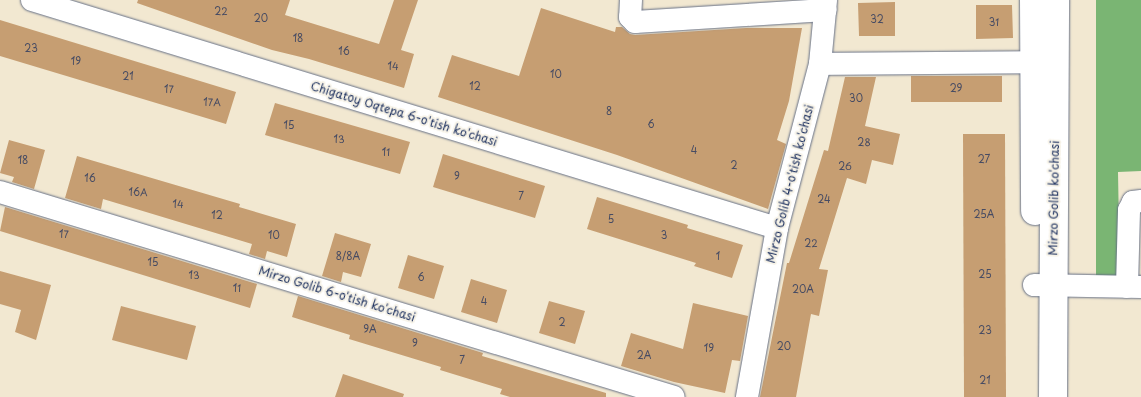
<!DOCTYPE html>
<style>
body{margin:0}
#map{position:relative;width:1141px;height:397px;overflow:hidden;background:#f2e8d1;font-family:"Playpen Sans",sans-serif}
div>[style]{position:absolute}
[style*='--x']{left:calc(var(--x)*1px);top:calc(var(--y)*1px);width:calc(var(--w)*1px);rotate:calc(var(--a)*1deg)}
.forest>*{inset:0;background:#7ab573}
.building>*{inset:0;background:#c69e72}
.roads{filter:drop-shadow(0 0 1px #667086) drop-shadow(0 0 1px #667086)}
.minor>*{height:22px;margin:-11px;padding:0 11px;transform-origin:11px;border-radius:11px;background:#fff}
.major>*{height:28px;margin:-14px;padding:0 14px;transform-origin:14px;border-radius:14px;background:#fff}
span{translate:-50% -50%;white-space:nowrap;text-align:center;line-height:1.15;-webkit-text-stroke:4px #f7f3e8;paint-order:stroke}
.number-label{font-size:10px;color:#464b63}
.number-label span{-webkit-text-stroke-width:0}
.street-label{font-size:12px;color:#1b2f5e}
</style>
<div id="map">
<div class="forest">
<i style="clip-path:polygon(1096px 0,1141px 0,1141px 171px,1118px 172px,1120px 284px,1096px 284px)"></i>
</div>
<div class="building">
<i style="clip-path:polygon(138px 0,290px 0,285px 15px,379px 44px,394px 0,418px 0,401px 50px,414px 54px,404px 88px,309px 59px,272px 50px,137px 3px)"></i>
<i style="clip-path:polygon(895px 2px,895px 36px,859px 36px,858px 3px)"></i>
<i style="clip-path:polygon(976px 5px,1012px 5px,1013px 38px,976px 39px)"></i>
<i style="clip-path:polygon(541px 8px,615px 32px,616px 27px,622px 27px,630px 34px,635px 35px,746px 28px,802px 28px,789px 101px,777px 140px,786px 144px,768px 209px,617px 155px,438px 97px,452px 55px,519px 76px)"></i>
<i style="clip-path:polygon(0 20px,236px 92px,226px 124px,0 56px)"></i>
<i style="clip-path:polygon(911px 76px,1002px 76px,1002px 102px,911px 102px)"></i>
<i style="clip-path:polygon(845px 77px,876px 77px,865px 126px,900px 134px,893px 165px,872px 160px,866px 184px,847px 178px,819px 269px,828px 270px,819px 316px,811px 314px,796px 397px,760px 397px,787px 263px,789px 263px,824px 150px,828px 151px)"></i>
<i style="clip-path:polygon(275px 103px,410px 142px,400px 174px,265px 135px)"></i>
<i style="clip-path:polygon(963px 134px,1005px 134px,1006px 397px,964px 397px)"></i>
<i style="clip-path:polygon(9px 140px,45px 150px,34px 189px,12px 182px,14px 177px,0 173px)"></i>
<i style="clip-path:polygon(443px 154px,545px 186px,535px 218px,433px 187px)"></i>
<i style="clip-path:polygon(77px 156px,240px 204px,239px 207px,296px 224px,287px 257px,267px 251px,265px 259px,249px 254px,252px 244px,103px 199px,101px 209px,65px 198px)"></i>
<i style="clip-path:polygon(597px 197px,688px 225px,687px 228px,743px 245px,732px 278px,694px 266px,696px 263px,587px 229px)"></i>
<i style="clip-path:polygon(5px 207px,257px 284px,250px 308px,0 231px)"></i>
<i style="clip-path:polygon(335px 233px,371px 244px,361px 277px,343px 272px,341px 282px,322px 276px)"></i>
<i style="clip-path:polygon(408px 255px,444px 266px,434px 299px,398px 288px)"></i>
<i style="clip-path:polygon(0 271px,51px 285px,36px 340px,15px 332px,21px 310px,0 304px)"></i>
<i style="clip-path:polygon(471px 279px,507px 290px,497px 323px,461px 312px)"></i>
<i style="clip-path:polygon(298px 296px,483px 353px,482px 356px,606px 393px,606px 397px,510px 397px,500px 394px,502px 389px,440px 370px,441px 367px,349px 339px,350px 335px,292px 317px)"></i>
<i style="clip-path:polygon(549px 301px,585px 311px,575px 344px,539px 333px)"></i>
<i style="clip-path:polygon(693px 303px,748px 316px,740px 361px,732px 360px,725px 393px,674px 382px,621px 366px,631px 333px,683px 349px)"></i>
<i style="clip-path:polygon(121px 306px,196px 326px,187px 360px,112px 340px)"></i>
<i style="clip-path:polygon(343px 374px,404px 394px,403px 397px,335px 397px)"></i>
</div>
<div class="roads">
<div class="minor">
<i style="--x:32;--y:0;--w:779;--a:17.02"></i>
<i style="--x:631;--y:0;--w:17;--a:93"></i>
<i style="--x:630;--y:17;--w:7;--a:45"></i>
<i style="--x:635;--y:22;--w:191;--a:-3.6"></i>
<i style="--x:820;--y:64;--w:231;--a:-0.5"></i>
<i style="--x:0;--y:192;--w:704;--a:16.92"></i>
<i style="--x:1034;--y:285;--w:107;--a:1.1"></i>
<i style="--x:1127;--y:287;--w:77;--a:-88.5"></i>
<i style="--x:1129;--y:210;--w:9;--a:-63"></i>
<i style="--x:1133;--y:202;--w:8;--a:-7"></i>
<i style="--x:747;--y:397;--w:172;--a:-79.9"></i>
<i style="--x:777;--y:228;--w:170;--a:-75.3"></i>
<i style="--x:820;--y:64;--w:64;--a:-84.6"></i>
</div>
<div class="major">
<i style="--x:1034;--y:0;--w:211;--a:89.7"></i>
<i style="--x:1053;--y:397;--w:397;--a:-89.7"></i>
</div>
</div>
<div class="number-label">
<span style="left:221px;top:11px">22</span>
<span style="left:261px;top:18px">20</span>
<span style="left:877px;top:19px">32</span>
<span style="left:994px;top:22px">31</span>
<span style="left:298px;top:38px">18</span>
<span style="left:31px;top:48px">23</span>
<span style="left:344px;top:51px">16</span>
<span style="left:76px;top:61px">19</span>
<span style="left:393px;top:66px">14</span>
<span style="left:556px;top:74px">10</span>
<span style="left:128px;top:76px">21</span>
<span style="left:475px;top:86px">12</span>
<span style="left:956px;top:88px">29</span>
<span style="left:169px;top:89px">17</span>
<span style="left:856px;top:98px">30</span>
<span style="left:212px;top:102px">17A</span>
<span style="left:609px;top:111px">8</span>
<span style="left:651px;top:124px">6</span>
<span style="left:289px;top:125px">15</span>
<span style="left:339px;top:139px">13</span>
<span style="left:864px;top:142px">28</span>
<span style="left:694px;top:150px">4</span>
<span style="left:386px;top:152px">11</span>
<span style="left:984px;top:159px">27</span>
<span style="left:23px;top:160px">18</span>
<span style="left:734px;top:165px">2</span>
<span style="left:845px;top:166px">26</span>
<span style="left:457px;top:176px">9</span>
<span style="left:90px;top:178px">16</span>
<span style="left:138px;top:192px">16A</span>
<span style="left:521px;top:196px">7</span>
<span style="left:824px;top:199px">24</span>
<span style="left:178px;top:204px">14</span>
<span style="left:984px;top:214px">25A</span>
<span style="left:217px;top:215px">12</span>
<span style="left:611px;top:219px">5</span>
<span style="left:64px;top:234px">17</span>
<span style="left:274px;top:235px">10</span>
<span style="left:664px;top:235px">3</span>
<span style="left:811px;top:243px">22</span>
<span style="left:348px;top:256px">8/8A</span>
<span style="left:718px;top:256px">1</span>
<span style="left:153px;top:262px">15</span>
<span style="left:985px;top:274px">25</span>
<span style="left:194px;top:275px">13</span>
<span style="left:421px;top:277px">6</span>
<span style="left:237px;top:288px">11</span>
<span style="left:803px;top:289px">20A</span>
<span style="left:484px;top:301px">4</span>
<span style="left:562px;top:322px">2</span>
<span style="left:370px;top:329px">9A</span>
<span style="left:985px;top:330px">23</span>
<span style="left:415px;top:343px">9</span>
<span style="left:784px;top:346px">20</span>
<span style="left:709px;top:348px">19</span>
<span style="left:644px;top:355px">2A</span>
<span style="left:462px;top:360px">7</span>
<span style="left:985px;top:380px">21</span>
</div>
<div class="street-label">
<span style="left:404px;top:114px;rotate:17deg">Chigatoy Oqtepa 6-o'tish ko'chasi</span>
<span style="left:790px;top:184px;rotate:-76deg">Mirzo Golib 4-o'tish ko'chasi</span>
<span style="left:1054px;top:198px;rotate:-89deg">Mirzo Golib ko'chasi</span>
<span style="left:337px;top:294px;rotate:17deg">Mirzo Golib 6-o'tish ko'chasi</span>
</div>
</div>
